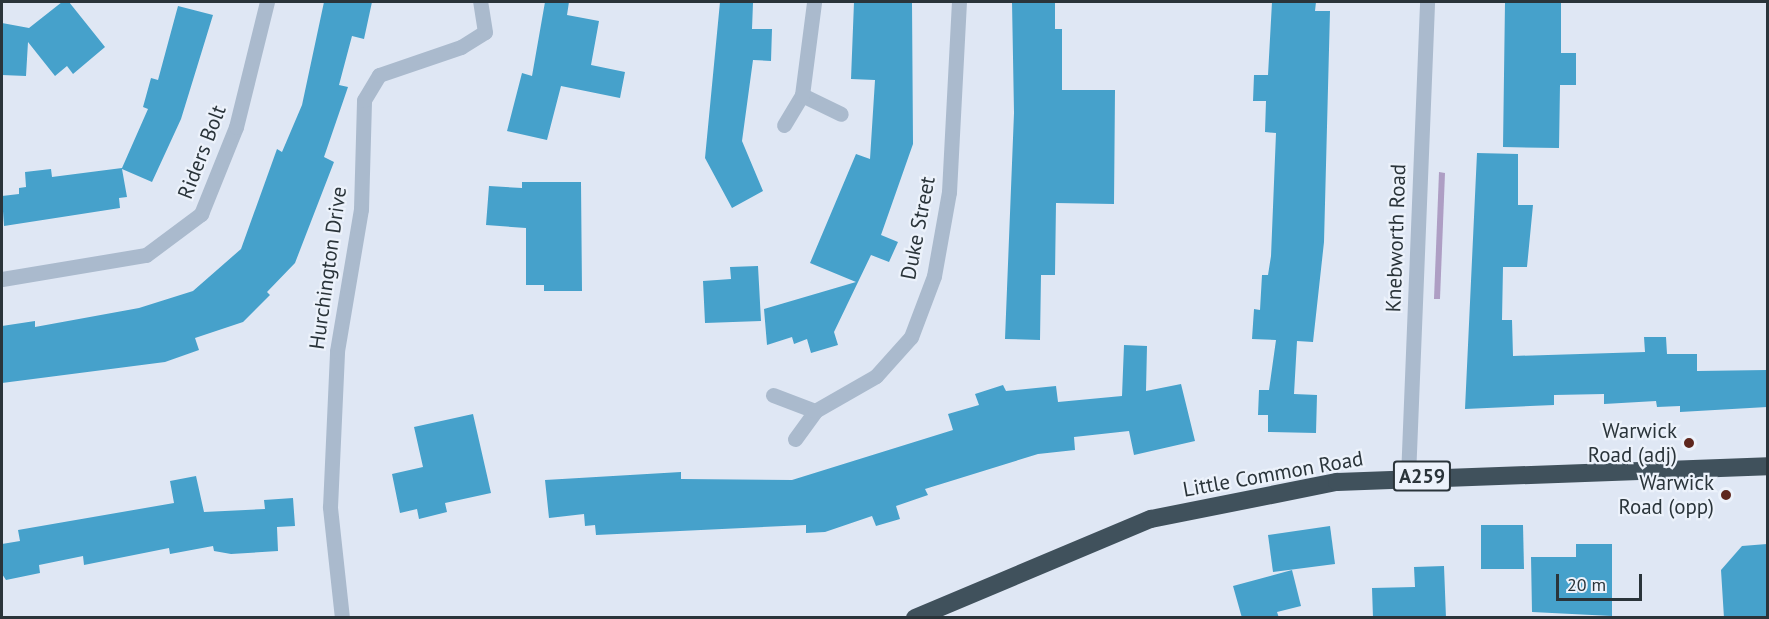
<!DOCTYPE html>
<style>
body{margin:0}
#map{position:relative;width:1769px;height:619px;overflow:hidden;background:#dfe7f4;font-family:"PT Sans",sans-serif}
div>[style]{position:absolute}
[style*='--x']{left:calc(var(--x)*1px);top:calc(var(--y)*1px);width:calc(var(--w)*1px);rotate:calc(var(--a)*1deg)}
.green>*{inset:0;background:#ae9ec4}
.building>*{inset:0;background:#46a1cb}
.minor>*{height:15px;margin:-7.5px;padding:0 7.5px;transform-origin:7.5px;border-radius:7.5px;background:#aabacd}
.highway>*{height:18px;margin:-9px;padding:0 9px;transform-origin:9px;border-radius:9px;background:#40515c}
.dots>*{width:16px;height:16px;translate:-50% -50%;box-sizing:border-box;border:3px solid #ecf2fb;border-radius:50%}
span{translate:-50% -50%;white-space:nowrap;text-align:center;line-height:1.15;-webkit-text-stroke:4.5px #ecf2fb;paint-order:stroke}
.shield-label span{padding:2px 4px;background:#ecf2fb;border:2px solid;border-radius:4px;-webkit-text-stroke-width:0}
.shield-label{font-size:20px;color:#2a343a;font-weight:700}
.street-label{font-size:21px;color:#2a343a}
.poi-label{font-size:21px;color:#2a343a}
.right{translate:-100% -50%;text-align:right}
.frame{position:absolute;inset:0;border:3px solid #2a343a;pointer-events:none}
.scale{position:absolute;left:1556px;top:574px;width:86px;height:27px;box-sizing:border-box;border:3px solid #2a343a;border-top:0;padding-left:8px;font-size:18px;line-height:21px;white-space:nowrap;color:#2a343a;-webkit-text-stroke:4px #ecf2fb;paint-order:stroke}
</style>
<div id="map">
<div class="green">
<i style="clip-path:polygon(1439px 172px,1445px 173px,1440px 299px,1434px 299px)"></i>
</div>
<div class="building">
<i style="clip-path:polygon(62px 2px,69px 2px,105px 47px,73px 74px,67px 66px,55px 76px,28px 42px,26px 76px,2px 75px,2px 23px,29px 28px)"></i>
<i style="clip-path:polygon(324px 2px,372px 2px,364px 39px,352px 36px,339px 85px,348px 87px,324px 157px,334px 162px,295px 263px,267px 292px,270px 295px,243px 322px,195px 338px,199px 350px,165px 362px,2px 383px,2px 326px,35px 321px,35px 327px,139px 308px,193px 291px,241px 249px,277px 149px,282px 152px,302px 105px)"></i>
<i style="clip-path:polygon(545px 2px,569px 2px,567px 15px,599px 21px,591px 65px,625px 72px,620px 98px,561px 86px,547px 140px,507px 131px,522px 73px,532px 76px)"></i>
<i style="clip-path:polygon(720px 2px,753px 3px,752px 29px,772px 29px,771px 61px,753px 60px,742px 141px,763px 191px,732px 208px,705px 158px)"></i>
<i style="clip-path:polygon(854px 2px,912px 2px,913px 144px,881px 235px,898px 242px,889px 262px,871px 255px,834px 332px,838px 345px,811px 353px,807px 339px,794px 344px,792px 337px,767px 345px,764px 309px,856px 282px,810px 263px,856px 154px,870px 159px,875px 80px,851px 79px)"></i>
<i style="clip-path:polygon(1012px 2px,1055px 2px,1055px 29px,1062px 29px,1062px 90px,1115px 90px,1114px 204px,1056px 203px,1055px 275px,1041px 275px,1040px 340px,1005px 339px,1014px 113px)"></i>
<i style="clip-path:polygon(1272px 2px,1316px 2px,1315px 11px,1330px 11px,1324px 242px,1313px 342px,1297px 341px,1294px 394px,1317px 395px,1316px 433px,1268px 432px,1268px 415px,1258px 415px,1259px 390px,1269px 390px,1276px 340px,1252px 339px,1254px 309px,1260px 310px,1262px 275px,1268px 275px,1271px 256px,1276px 133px,1265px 132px,1266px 101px,1253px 101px,1254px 75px,1268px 75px)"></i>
<i style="clip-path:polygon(1505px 2px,1561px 2px,1561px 53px,1576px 53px,1576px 85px,1560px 85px,1559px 148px,1503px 147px)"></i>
<i style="clip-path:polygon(178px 6px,213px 15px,181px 119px,152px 182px,122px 169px,127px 197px,119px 198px,120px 208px,4px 226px,2px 196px,19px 194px,19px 188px,26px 187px,25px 172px,51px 169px,52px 177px,122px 168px,148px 109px,143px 107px,151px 78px,158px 80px)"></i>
<i style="clip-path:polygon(1477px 153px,1518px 154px,1518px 205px,1533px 205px,1527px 267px,1503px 267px,1502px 320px,1512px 320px,1513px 356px,1645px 352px,1644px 337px,1666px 337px,1667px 354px,1697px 354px,1697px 371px,1767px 370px,1767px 407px,1680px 412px,1680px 406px,1657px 407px,1656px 401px,1604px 404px,1604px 394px,1554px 395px,1554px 405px,1465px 409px)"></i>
<i style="clip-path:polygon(522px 182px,581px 182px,582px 291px,544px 291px,544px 285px,526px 285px,526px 228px,486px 225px,489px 186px,522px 188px)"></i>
<i style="clip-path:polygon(758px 266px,761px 321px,705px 323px,703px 281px,731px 279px,730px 267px)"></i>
<i style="clip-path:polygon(1124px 345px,1147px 346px,1146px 391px,1181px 384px,1195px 441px,1134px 455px,1129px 431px,1074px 437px,1075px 450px,1038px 454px,925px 489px,928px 495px,896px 506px,900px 519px,876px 526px,872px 516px,825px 532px,806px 533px,806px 525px,596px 535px,595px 525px,585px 526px,584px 514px,549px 518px,545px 480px,681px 472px,681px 479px,792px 480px,953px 430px,948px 414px,979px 405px,975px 394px,1003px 385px,1006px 391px,1056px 386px,1058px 402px,1122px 396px)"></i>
<i style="clip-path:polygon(473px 414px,491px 493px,445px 503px,447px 512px,419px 519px,417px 509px,400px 513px,392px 474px,423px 467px,414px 427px)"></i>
<i style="clip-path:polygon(196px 476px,204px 512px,265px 509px,264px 500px,293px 498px,295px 526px,277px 527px,278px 551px,231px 554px,214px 551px,213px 546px,170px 554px,169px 548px,84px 565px,83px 556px,39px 565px,40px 573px,6px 580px,2px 574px,2px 544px,20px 541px,18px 530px,174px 503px,170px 481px)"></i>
<i style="clip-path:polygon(1481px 525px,1523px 525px,1524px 569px,1481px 569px)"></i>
<i style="clip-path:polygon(1330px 526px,1335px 564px,1273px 572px,1268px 535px)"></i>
<i style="clip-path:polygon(1576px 544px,1612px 544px,1612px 616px,1532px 612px,1531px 557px,1576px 557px)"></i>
<i style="clip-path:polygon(1767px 544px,1767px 618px,1724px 618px,1721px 570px,1742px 546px)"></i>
<i style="clip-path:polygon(1444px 566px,1446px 618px,1373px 618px,1372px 588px,1415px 587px,1414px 567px)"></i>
<i style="clip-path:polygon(1292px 570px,1301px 606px,1277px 612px,1279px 618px,1242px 618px,1233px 586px)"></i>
</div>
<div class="minor">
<i style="--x:802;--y:95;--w:43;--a:26"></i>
<i style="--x:784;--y:125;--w:35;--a:-59"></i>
<i style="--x:802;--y:95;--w:94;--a:-82.6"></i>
<i style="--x:2;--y:279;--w:146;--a:-9.5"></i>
<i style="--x:146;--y:255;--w:69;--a:-36.7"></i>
<i style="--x:201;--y:214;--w:94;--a:-68.1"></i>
<i style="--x:236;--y:127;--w:129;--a:-76.1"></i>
<i style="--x:773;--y:395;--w:45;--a:20.9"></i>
<i style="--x:795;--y:439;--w:34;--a:-54"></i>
<i style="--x:815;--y:411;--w:70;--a:-29.8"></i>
<i style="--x:876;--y:376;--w:52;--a:-48.1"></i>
<i style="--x:911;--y:337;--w:65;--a:-69.3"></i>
<i style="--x:934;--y:276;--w:85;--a:-79.9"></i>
<i style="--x:949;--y:192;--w:190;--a:-87"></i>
<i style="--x:1408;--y:477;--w:475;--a:-87.7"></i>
<i style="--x:342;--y:618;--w:112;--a:-96.2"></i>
<i style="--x:330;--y:507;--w:156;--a:-87.4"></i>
<i style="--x:337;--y:351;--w:144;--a:-80.4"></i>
<i style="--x:361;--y:209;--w:109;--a:-88.4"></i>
<i style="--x:364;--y:100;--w:29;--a:-59"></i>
<i style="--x:379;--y:75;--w:87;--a:-18.9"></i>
<i style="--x:461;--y:47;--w:28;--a:-32"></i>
<i style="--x:485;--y:32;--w:30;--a:-99"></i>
</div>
<div class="highway">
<i style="--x:915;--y:618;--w:256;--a:-22.8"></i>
<i style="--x:1151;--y:519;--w:190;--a:-11.3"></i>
<i style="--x:1337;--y:482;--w:431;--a:-2.1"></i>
</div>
<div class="dots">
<i style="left:1689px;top:443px;background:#5e261d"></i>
<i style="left:1726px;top:495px;background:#5e261d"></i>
</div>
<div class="shield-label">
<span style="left:1422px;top:476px">A259</span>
</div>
<div class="street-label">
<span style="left:202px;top:152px;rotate:-69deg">Riders Bolt</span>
<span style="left:918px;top:228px;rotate:-79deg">Duke Street</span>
<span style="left:1396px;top:238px;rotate:-88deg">Knebworth Road</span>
<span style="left:328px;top:268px;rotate:-82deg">Hurchington Drive</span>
<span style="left:1273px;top:474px;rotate:-10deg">Little Common Road</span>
</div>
<div class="poi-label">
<span class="right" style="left:1677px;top:443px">Warwick<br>Road (adj)</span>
<span class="right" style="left:1714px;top:495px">Warwick<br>Road (opp)</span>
</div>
<div class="frame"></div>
<div class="scale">20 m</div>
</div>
